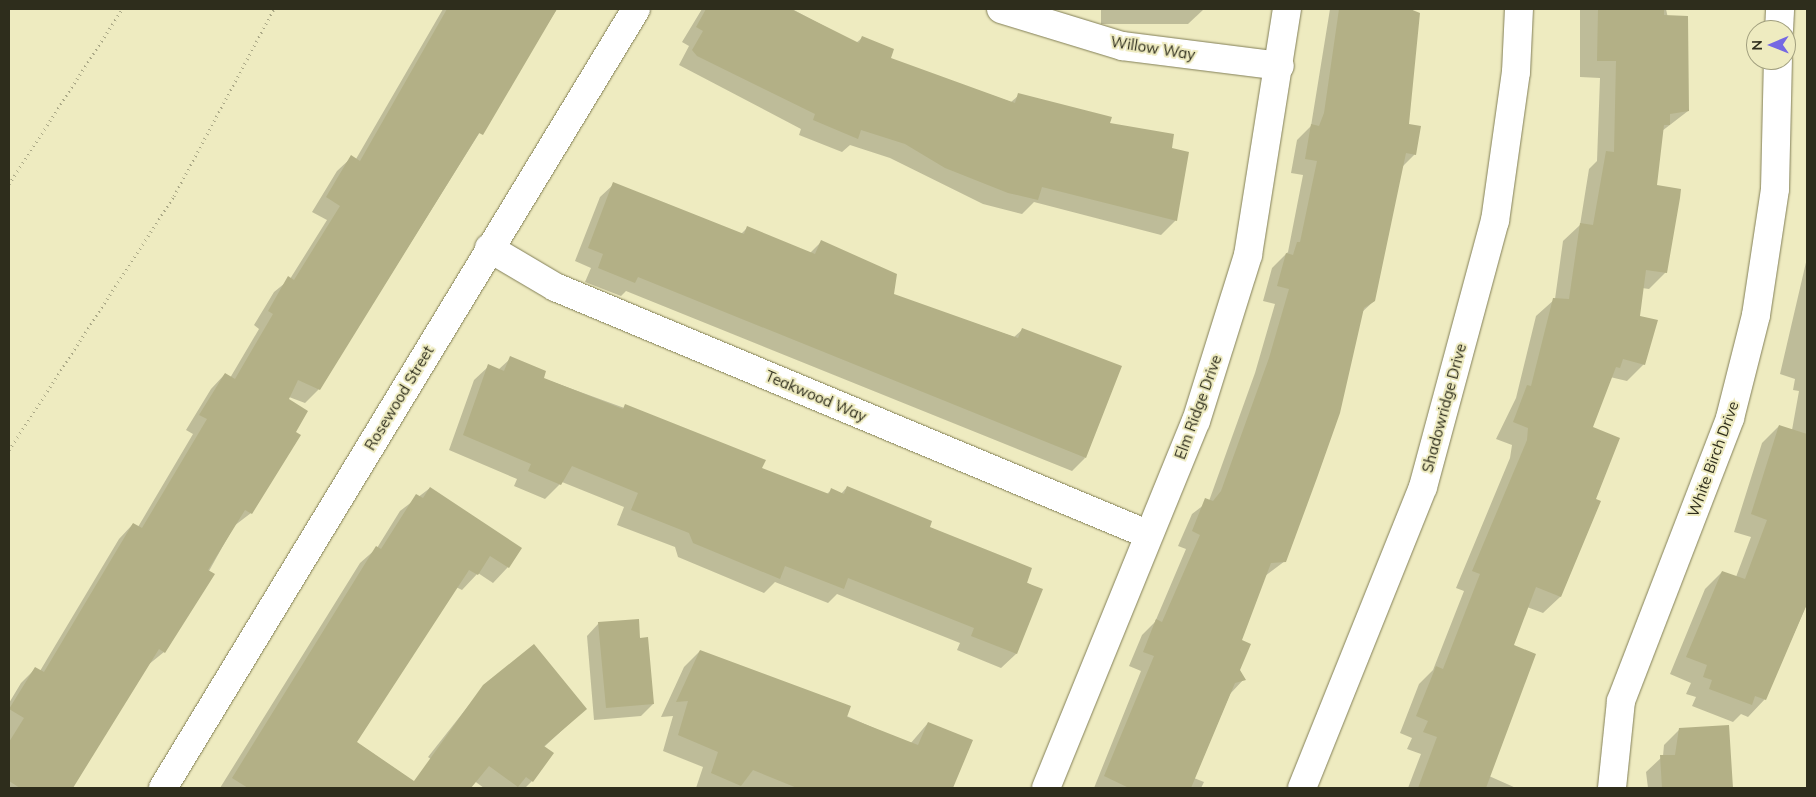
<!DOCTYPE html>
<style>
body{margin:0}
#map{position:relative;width:1816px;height:797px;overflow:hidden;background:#eeebc0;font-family:Mulish,sans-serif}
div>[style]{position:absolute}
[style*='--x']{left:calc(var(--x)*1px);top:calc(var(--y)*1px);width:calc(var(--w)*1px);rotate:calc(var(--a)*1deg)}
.shadow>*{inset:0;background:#0003}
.building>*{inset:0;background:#b3b086}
.path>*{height:3px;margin-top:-1.5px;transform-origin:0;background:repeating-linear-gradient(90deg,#aba987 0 1px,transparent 0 5px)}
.roads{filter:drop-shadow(0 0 1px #827f57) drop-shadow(0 0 1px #827f57)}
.minor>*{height:28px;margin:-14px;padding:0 14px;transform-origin:14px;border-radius:14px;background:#fff}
.tertiary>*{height:28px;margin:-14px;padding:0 14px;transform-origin:14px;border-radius:14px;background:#fff}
span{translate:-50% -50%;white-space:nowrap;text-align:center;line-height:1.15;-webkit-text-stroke:4px #eeebc0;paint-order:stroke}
.street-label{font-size:15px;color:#2e2d1c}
.frame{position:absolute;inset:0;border:10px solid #2e2d1c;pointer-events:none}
.north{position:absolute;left:1746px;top:20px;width:50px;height:50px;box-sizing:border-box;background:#eeebc0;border:1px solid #a19f7e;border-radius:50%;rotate:269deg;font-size:14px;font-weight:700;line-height:20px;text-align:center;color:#2e2d1c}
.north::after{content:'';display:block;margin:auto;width:18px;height:22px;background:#7568e3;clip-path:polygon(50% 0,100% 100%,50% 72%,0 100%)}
</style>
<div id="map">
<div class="shadow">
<i style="clip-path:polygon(443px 9px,557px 9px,319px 389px,305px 403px,289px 397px,251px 513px,234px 526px,164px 652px,148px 665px,72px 788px,9px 788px,9px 703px,21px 683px,36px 668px,40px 671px,119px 539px,133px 524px,138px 527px,193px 434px,186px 430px,211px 389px,225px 374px,230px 378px,259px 329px,254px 325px,274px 292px,290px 279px,327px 220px,312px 212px,337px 171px,352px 157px,356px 159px)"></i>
<i style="clip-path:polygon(702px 9px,792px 9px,856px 43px,862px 38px,889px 59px,1011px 102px,1019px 95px,1109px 124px,1171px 149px,1176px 220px,1161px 235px,1034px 202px,1022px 214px,983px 204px,890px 158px,850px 145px,842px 152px,799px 135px,801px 129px,679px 65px,689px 46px,682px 42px)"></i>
<i style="clip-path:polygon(1101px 9px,1204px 9px,1188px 24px,1101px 24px)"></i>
<i style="clip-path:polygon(1330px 9px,1413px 9px,1407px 125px,1415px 154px,1402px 167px,1374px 301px,1361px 313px,1285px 561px,1265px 576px,1240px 641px,1239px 670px,1244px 679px,1230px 694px,1194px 778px,1204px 782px,1201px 788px,1094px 788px,1141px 671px,1129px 666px,1142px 635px,1155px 622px,1186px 549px,1178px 546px,1192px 514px,1209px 501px,1255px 373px,1275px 304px,1263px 301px,1272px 268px,1288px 252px,1303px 175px,1291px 173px,1297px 140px,1311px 126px)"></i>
<i style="clip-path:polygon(1580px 9px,1666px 9px,1688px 111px,1662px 131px,1655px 186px,1666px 272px,1649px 289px,1642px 288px,1638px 317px,1657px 321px,1644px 364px,1627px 381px,1610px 377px,1591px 427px,1594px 500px,1560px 597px,1543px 613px,1527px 607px,1512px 646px,1489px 776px,1516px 788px,1408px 788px,1421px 754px,1407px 749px,1412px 738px,1400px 733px,1419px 684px,1433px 670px,1464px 591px,1456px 588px,1510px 458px,1512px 445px,1496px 439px,1516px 398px,1536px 316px,1555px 299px,1563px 241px,1580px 225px,1589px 169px,1597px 161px,1600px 78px,1580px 77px)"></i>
<i style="clip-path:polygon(614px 184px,741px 234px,747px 228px,810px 253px,821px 242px,893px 295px,1014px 337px,1023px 329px,1085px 458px,1072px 471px,626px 291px,621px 296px,585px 282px,591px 268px,575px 261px,600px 197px)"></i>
<i style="clip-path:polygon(1807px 258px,1807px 604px,1765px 699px,1748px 717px,1741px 714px,1733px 722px,1692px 706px,1696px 697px,1686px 694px,1691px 683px,1670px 674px,1705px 589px,1722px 572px,1736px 577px,1751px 537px,1734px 532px,1762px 443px,1779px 426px,1792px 430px,1799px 391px,1793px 390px,1795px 379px,1780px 374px)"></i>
<i style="clip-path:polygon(511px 358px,542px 378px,715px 441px,761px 469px,826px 495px,831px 490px,841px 494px,847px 487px,1041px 590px,1016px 654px,1001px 668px,957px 650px,960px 643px,837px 594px,828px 603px,775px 582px,764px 593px,678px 557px,675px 547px,617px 525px,624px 507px,562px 482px,545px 499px,514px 486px,517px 479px,449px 450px,474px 380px,489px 366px,498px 370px)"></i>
<i style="clip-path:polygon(430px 488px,508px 567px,493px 583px,478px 573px,462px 590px,456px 587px,356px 742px,423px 788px,220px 788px,360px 563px,377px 548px,400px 511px)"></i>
<i style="clip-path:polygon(599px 623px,639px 639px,653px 704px,641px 716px,594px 720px,587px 636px)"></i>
<i style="clip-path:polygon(700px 651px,910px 744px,928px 723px,971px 741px,952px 788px,696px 788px,703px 767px,663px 751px,673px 716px,661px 717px,684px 667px)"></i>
<i style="clip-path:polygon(484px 686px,586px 708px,544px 747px,532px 781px,525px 788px,484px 788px,473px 780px,468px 786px,428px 757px)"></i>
<i style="clip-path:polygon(1728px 726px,1732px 788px,1648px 788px,1646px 772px,1663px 756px,1664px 745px,1680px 729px)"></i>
</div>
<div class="building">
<i style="clip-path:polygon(447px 9px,557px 9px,483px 135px,479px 133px,320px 390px,298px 380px,289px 399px,308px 411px,296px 432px,301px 435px,252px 514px,245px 510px,208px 570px,215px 574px,196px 604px,165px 653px,159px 649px,73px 788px,20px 788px,9px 781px,9px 742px,24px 718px,9px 709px,35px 667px,44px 672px,133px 523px,142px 528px,207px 419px,199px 415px,225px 373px,235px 379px,273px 314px,268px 311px,288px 276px,294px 280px,340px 206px,326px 197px,351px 155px,360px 161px)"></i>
<i style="clip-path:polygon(706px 9px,791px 9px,859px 43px,862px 36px,894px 49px,891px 58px,1015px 103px,1018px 93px,1112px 117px,1110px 123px,1174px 134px,1172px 148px,1189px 152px,1177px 221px,1042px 187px,1038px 200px,1008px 193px,945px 168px,905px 144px,861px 130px,858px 139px,813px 120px,815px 114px,697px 56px,692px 50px,703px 31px,696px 27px)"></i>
<i style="clip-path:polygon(1339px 9px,1410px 9px,1420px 13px,1409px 124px,1421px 126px,1416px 155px,1406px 153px,1375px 301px,1364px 308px,1340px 413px,1317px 478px,1286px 562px,1271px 563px,1242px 640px,1251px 644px,1240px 670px,1246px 680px,1235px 683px,1191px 788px,1129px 788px,1104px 776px,1154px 656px,1143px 652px,1156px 619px,1162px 622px,1200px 535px,1192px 531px,1205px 498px,1213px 501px,1221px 491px,1269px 358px,1289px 289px,1277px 286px,1286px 253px,1293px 255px,1297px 242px,1300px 242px,1317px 161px,1305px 159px,1311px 124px,1319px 126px,1324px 113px)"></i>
<i style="clip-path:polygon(1598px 9px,1664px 9px,1664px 15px,1688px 16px,1689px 111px,1670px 114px,1670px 125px,1664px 125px,1657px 185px,1681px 189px,1680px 198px,1667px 273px,1646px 270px,1640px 316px,1658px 320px,1645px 365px,1623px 359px,1620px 368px,1616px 367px,1593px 427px,1620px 438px,1596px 499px,1601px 501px,1561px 597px,1536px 587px,1514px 645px,1536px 654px,1486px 788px,1418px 788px,1437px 737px,1423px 732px,1428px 721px,1416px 716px,1436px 666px,1443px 669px,1480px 574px,1472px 571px,1527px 440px,1528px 428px,1513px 422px,1527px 385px,1531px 386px,1553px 298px,1569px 299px,1580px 223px,1593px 225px,1606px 151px,1614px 152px,1616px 61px,1597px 61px)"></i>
<i style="clip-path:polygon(613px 182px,744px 234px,747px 226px,815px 254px,821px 240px,897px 274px,894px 294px,1018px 338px,1022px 328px,1122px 366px,1086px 458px,638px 277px,635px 283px,598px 268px,603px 254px,588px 248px)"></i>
<i style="clip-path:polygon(510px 356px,546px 371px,544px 378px,623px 409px,625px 404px,766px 460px,762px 468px,829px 494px,831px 488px,844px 494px,847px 486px,932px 521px,930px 527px,1032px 568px,1027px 583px,1043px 589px,1017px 654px,971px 636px,974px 628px,848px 578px,844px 589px,785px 566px,780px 579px,693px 543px,689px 533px,631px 510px,638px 493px,572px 466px,561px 485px,528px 471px,531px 464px,463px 435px,488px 364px,504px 371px)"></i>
<i style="clip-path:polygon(1779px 425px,1807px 434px,1807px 604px,1766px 700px,1755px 696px,1752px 705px,1709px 689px,1712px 680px,1703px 677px,1707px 665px,1686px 657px,1722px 571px,1745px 579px,1767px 520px,1751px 514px)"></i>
<i style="clip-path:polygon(430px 487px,522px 548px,509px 568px,490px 556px,478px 575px,469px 570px,357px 742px,414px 781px,483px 685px,534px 644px,587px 709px,544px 746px,554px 753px,533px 782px,526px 777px,518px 787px,489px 766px,471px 788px,248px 788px,232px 778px,376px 546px,381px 549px,416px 494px,423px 498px)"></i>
<i style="clip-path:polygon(639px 619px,640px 638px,648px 637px,654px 704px,606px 708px,598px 622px)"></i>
<i style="clip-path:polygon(700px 650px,851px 706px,847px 717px,918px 745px,928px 722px,973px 740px,953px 788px,797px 788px,753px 770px,741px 786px,711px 773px,718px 752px,678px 735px,688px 701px,676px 702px)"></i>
<i style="clip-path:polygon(1729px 725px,1733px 788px,1662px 788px,1660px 755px,1675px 755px,1679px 728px)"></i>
</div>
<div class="path">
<i style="--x:9;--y:184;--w:208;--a:-57.1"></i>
<i style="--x:9;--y:450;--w:303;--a:-57"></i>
<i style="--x:174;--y:196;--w:212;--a:-61.9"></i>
</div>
<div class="roads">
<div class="minor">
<i style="--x:1001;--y:9;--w:127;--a:17"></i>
<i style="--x:1122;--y:46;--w:159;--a:7.2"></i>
<i style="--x:1779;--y:30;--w:21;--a:-87"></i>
<i style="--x:489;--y:248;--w:77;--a:30.6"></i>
<i style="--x:555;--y:287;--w:641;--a:22.65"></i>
<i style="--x:163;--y:788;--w:911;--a:-58.73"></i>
<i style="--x:1046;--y:788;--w:396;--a:-67.8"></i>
<i style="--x:1196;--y:421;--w:174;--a:-72.6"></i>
<i style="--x:1248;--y:255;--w:249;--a:-81"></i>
<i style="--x:1612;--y:788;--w:87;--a:-84.1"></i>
<i style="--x:1621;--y:701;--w:303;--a:-68.9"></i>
<i style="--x:1730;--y:418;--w:106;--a:-75.8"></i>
<i style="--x:1756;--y:315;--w:127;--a:-81.4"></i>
<i style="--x:1775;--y:189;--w:129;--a:-88.7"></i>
</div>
<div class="tertiary">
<i style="--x:1302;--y:788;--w:324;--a:-68.1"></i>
<i style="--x:1423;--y:487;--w:276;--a:-74.9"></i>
<i style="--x:1495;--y:221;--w:150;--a:-82"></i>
<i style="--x:1516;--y:72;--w:63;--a:-87.3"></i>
</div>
</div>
<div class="street-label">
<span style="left:1153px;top:48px;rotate:9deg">Willow Way</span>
<span style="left:816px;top:396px;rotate:23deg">Teakwood Way</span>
<span style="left:399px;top:398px;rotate:-59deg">Rosewood Street</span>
<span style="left:1198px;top:407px;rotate:-70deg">Elm Ridge Drive</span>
<span style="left:1444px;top:408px;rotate:-75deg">Shadowridge Drive</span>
<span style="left:1713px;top:459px;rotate:-70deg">White Birch Drive</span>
</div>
<div class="frame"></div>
<div class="north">N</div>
</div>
